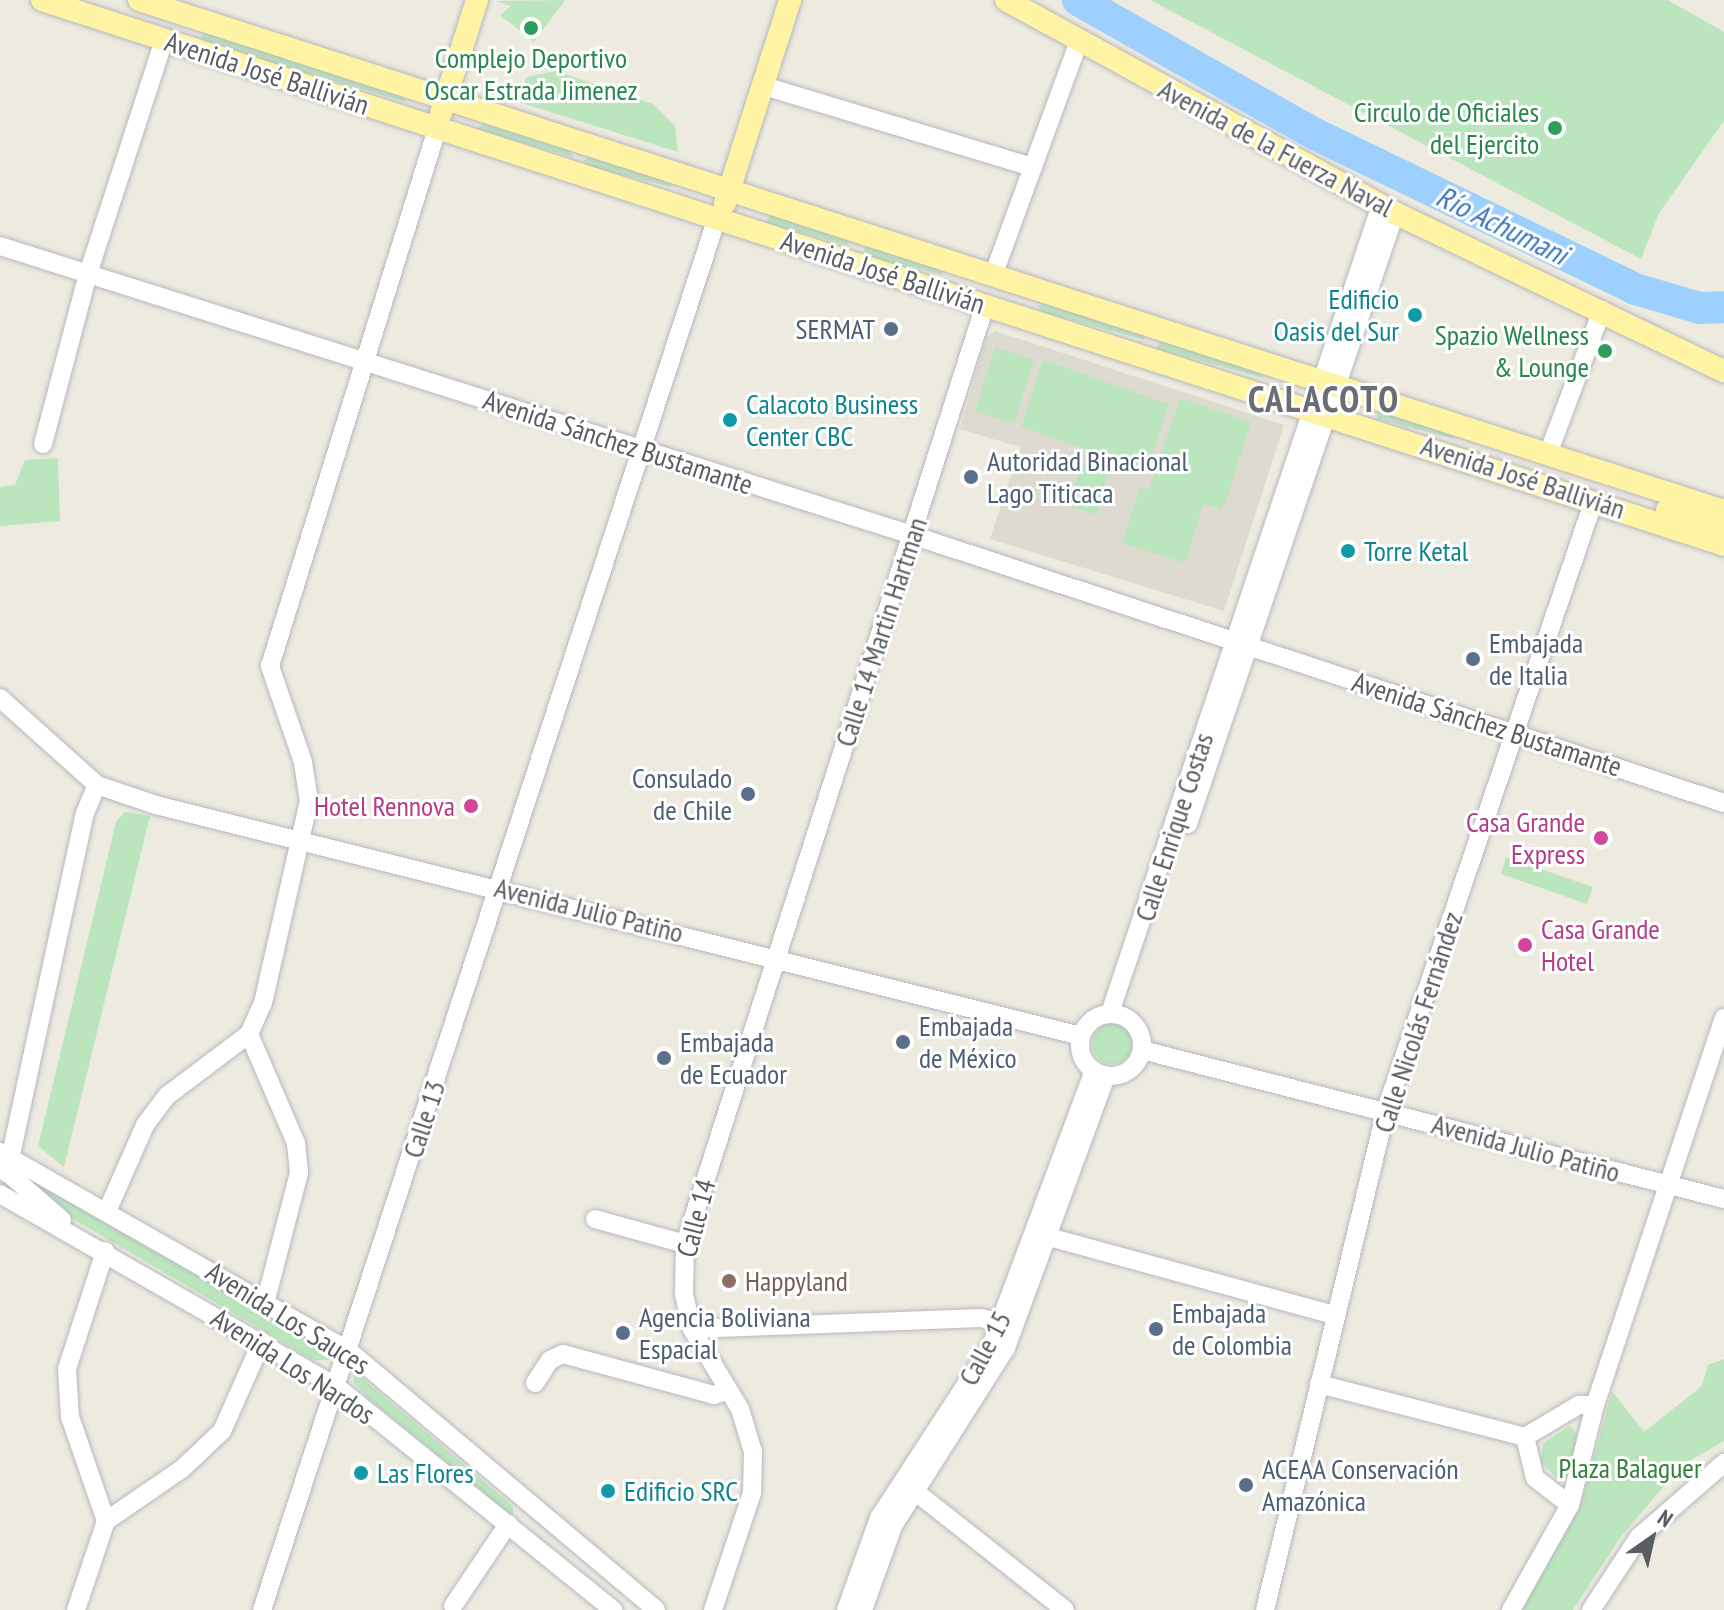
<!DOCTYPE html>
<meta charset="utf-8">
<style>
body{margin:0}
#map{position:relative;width:1724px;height:1610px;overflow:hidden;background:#edeae0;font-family:"PT Sans Narrow",sans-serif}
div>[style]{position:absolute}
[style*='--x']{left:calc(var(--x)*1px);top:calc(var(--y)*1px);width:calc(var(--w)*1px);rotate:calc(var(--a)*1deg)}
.education>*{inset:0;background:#dddacf}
.green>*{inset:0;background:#bbe6bd}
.round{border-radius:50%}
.river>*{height:32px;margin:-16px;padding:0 16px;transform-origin:16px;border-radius:16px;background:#9ed0ff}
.roads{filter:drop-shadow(0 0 2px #b6b8be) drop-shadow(0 0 2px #b6b8be)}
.minor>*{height:18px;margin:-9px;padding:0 9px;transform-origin:9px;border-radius:9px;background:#fff}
.minor>.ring{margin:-9px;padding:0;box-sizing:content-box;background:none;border:18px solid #fff;border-radius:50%}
.major>*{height:22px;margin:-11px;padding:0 11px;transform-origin:11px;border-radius:11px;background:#fff4a3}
.dots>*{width:22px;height:22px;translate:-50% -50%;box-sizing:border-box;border:4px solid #fff;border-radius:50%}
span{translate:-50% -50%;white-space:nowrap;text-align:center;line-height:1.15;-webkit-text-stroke:6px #fff;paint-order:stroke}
.leisure-label{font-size:28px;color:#27864d}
.right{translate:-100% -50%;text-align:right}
.street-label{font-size:28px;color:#595d62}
.culture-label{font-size:28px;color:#0d838f}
.left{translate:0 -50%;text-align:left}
.service-label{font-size:28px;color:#4e5e75}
.hotel-label{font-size:28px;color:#b23c85}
.education-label{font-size:28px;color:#785e54}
.park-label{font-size:28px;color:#308238}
.water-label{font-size:30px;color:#3b75bd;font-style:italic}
.district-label{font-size:36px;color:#6a6e74;font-weight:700;letter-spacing:2px}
.north{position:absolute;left:1612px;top:1498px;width:80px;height:80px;-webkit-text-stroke:6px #fff;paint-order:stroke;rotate:34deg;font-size:22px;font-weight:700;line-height:32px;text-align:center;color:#595d62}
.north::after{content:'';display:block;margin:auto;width:28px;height:36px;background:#595d62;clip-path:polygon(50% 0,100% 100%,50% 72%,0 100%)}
</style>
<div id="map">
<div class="education">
<i style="clip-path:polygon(995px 331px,1284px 425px,1224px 611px,990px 539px,1020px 447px,960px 429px,986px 338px)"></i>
</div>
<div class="green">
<i style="clip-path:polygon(565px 0,534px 42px,500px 15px,511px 6px,496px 1px)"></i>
<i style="clip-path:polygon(1150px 0,1668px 0,1724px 32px,1724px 121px,1659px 213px,1641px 259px)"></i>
<i style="clip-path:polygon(207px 33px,403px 96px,405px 102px,204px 42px,201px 36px)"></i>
<i style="clip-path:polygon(556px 71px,653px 104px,675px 126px,678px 152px,515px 101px,527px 77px)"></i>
<i style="clip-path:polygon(483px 123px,570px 151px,573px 157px,477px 130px)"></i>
<i style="clip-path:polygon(590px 157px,669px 181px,672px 187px,587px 167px,584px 160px)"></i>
<i style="clip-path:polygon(769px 213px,847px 240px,849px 246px,767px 223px)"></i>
<i style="clip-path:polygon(865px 246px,940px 270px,943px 275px,863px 255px)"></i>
<i style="clip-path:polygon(1045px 303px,1142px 334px,1145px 340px,1042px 312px,1038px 306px)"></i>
<i style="clip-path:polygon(1160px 340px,1261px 372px,1264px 378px,1157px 349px)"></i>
<i style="clip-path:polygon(995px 347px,1034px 360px,1014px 424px,975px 411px)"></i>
<i style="clip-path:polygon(1043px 360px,1169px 404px,1147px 470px,1021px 427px)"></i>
<i style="clip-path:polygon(1180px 398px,1251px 422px,1227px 498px,1221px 509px,1204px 504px,1185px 563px,1122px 543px,1140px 487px,1149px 490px)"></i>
<i style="clip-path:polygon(1377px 411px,1451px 433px,1454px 439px,1377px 419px)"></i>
<i style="clip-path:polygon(58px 458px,60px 521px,0 526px,0 487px,15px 485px,25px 460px)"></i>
<i style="clip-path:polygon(1082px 462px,1108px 470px,1097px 515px,1069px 506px)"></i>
<i style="clip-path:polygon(125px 812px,150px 816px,64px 1167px,38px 1146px,116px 822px)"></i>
<i style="clip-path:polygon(1506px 857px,1593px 887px,1587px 904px,1501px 874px)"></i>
<i class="round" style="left:1092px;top:1024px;width:40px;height:40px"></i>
<i style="clip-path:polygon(25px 1174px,332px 1354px,331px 1360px,313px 1360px,70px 1217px)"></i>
<i style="clip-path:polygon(1724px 1359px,1724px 1441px,1681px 1466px,1620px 1538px,1573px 1610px,1522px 1610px,1582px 1500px,1612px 1391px,1644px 1432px,1702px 1386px,1708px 1365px)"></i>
<i style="clip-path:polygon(354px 1371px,513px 1506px,513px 1517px,367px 1397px,353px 1382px)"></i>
<i style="clip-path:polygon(1570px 1426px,1577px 1434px,1568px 1474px,1559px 1481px,1541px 1462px,1543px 1443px)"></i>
</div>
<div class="river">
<i style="--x:1078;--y:0;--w:274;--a:29.5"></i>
<i style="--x:1317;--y:135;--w:353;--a:25.8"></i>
<i style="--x:1635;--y:289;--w:68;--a:16.3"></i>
<i style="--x:1700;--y:308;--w:24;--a:-2"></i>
</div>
<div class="roads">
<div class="minor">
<i style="--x:764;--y:86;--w:281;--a:16.8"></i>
<i style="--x:0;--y:246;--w:957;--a:17.58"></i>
<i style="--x:912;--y:535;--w:855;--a:18.27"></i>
<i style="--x:993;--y:276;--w:250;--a:-69.9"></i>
<i style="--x:43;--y:444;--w:176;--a:-75.2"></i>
<i style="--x:88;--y:274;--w:246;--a:-72"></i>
<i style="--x:1548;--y:454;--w:154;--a:-69.4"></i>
<i style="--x:0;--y:698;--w:130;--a:41.9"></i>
<i style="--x:97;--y:785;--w:62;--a:18.7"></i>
<i style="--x:156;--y:805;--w:953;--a:14.02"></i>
<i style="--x:1188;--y:824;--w:645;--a:-71.28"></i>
<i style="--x:1110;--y:1013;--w:852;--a:-71.46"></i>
<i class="ring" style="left:1080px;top:1014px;width:44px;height:44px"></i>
<i style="--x:249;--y:1034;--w:119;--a:66.7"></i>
<i style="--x:296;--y:1143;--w:30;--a:84"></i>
<i style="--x:299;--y:1173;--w:131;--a:104.6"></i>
<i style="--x:1142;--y:1050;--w:601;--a:14.36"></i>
<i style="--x:0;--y:1152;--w:403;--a:29.7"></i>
<i style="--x:350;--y:1352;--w:400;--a:40.1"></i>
<i style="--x:0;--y:1166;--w:82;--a:41.1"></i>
<i style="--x:7;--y:1173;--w:368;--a:-77.8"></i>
<i style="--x:85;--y:813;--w:30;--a:-67"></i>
<i style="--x:0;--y:1194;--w:388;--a:29.8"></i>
<i style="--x:337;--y:1387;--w:355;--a:38.9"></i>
<i style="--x:108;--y:1209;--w:92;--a:-66.2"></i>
<i style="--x:145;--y:1125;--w:38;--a:-53"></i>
<i style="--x:168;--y:1095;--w:101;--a:-37"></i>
<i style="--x:249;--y:1034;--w:34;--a:-66"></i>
<i style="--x:263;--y:1003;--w:207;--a:-77.2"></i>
<i style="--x:309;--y:801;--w:39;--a:-99"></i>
<i style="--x:303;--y:762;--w:102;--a:-109"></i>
<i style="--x:270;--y:666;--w:562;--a:-72.72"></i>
<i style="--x:595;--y:1219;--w:93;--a:15.5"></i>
<i style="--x:1049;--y:1237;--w:296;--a:15.3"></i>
<i style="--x:692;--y:1329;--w:289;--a:-2.2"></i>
<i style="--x:981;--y:1318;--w:32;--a:14"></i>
<i style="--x:535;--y:1383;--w:27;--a:-57"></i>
<i style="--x:550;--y:1360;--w:14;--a:-25"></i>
<i style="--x:563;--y:1354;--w:156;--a:15.2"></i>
<i style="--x:714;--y:1395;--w:14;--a:-17"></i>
<i style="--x:1319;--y:1384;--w:213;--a:14.4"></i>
<i style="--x:907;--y:1485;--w:201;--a:38.3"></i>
<i style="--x:1570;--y:1505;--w:44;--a:-142.4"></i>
<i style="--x:1535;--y:1478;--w:42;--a:-103.7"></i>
<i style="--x:1525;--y:1437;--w:63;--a:-30.7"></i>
<i style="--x:1579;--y:1405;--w:16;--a:0"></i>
<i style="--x:106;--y:1521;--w:93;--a:-34.5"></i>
<i style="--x:183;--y:1468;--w:54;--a:-43.5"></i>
<i style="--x:222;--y:1431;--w:98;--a:-66"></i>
<i style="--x:453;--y:1606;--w:99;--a:-56.1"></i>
<i style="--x:76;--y:1610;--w:94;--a:-71.4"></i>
<i style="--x:106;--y:1521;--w:110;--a:-109.1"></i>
<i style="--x:70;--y:1417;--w:48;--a:-93.6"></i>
<i style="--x:67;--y:1369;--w:124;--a:-72.1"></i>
<i style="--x:262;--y:1610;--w:1464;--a:-71.9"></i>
<i style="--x:713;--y:1610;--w:123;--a:-71.6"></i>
<i style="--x:752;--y:1493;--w:41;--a:-88.6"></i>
<i style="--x:753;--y:1452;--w:45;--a:-106.8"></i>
<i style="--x:740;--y:1409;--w:93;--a:-121"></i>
<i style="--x:692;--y:1329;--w:37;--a:-103"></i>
<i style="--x:684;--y:1293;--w:49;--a:-88.8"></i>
<i style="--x:685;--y:1244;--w:986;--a:-72.28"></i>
<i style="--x:846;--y:1610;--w:98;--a:-70.3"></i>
<i style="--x:879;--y:1518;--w:205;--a:-56.9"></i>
<i style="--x:991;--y:1346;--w:294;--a:-69.5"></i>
<i style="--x:863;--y:1610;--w:89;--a:-70.3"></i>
<i style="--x:893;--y:1526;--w:211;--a:-57.6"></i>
<i style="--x:1006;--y:1348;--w:290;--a:-69.8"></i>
<i style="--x:1265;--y:1610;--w:514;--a:-76.4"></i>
<i style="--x:1386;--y:1110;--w:644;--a:-71.17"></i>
<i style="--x:1511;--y:1610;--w:120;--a:-60.7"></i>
<i style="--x:1570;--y:1505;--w:103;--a:-76"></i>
<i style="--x:1595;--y:1405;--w:408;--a:-71.6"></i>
<i style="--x:1591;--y:1610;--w:87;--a:-56.7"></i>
<i style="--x:1639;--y:1537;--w:113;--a:-41"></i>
</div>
<div class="major">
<i style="--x:42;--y:0;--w:1768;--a:17.95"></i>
<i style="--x:139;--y:0;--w:1665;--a:17.87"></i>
<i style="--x:1006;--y:0;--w:443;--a:28.7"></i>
<i style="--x:1395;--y:213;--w:365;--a:25.7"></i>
<i style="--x:441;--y:113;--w:119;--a:-72.3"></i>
<i style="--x:725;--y:203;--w:213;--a:-72.2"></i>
<i style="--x:1667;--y:510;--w:58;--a:12.8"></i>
</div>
</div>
<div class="dots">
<i style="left:531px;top:28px;background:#2e9e5b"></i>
<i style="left:1555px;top:128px;background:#2e9e5b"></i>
<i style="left:1415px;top:315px;background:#0f9aa8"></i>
<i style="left:891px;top:329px;background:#5c6f8a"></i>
<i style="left:1605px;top:351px;background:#2e9e5b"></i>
<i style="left:730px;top:420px;background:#0f9aa8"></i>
<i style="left:971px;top:477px;background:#5c6f8a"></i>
<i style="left:1348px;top:551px;background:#0f9aa8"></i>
<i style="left:1473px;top:659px;background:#5c6f8a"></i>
<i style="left:748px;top:794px;background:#5c6f8a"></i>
<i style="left:471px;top:806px;background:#d1479c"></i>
<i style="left:1601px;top:838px;background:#d1479c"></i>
<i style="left:1525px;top:945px;background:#d1479c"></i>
<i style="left:903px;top:1042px;background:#5c6f8a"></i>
<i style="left:664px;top:1058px;background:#5c6f8a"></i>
<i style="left:729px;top:1281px;background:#8d6e63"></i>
<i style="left:1156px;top:1329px;background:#5c6f8a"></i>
<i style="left:623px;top:1333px;background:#5c6f8a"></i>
<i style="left:361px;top:1473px;background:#0f9aa8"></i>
<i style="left:1246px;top:1485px;background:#5c6f8a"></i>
<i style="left:608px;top:1491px;background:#0f9aa8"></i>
</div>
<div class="leisure-label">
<span style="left:531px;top:74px">Complejo Deportivo<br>Oscar Estrada Jimenez</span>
<span class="right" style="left:1539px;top:128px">Circulo de Oficiales<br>del Ejercito</span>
<span class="right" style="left:1589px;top:351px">Spazio Wellness<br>&amp; Lounge</span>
</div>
<div class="street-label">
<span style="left:267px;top:73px;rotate:18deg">Avenida José Ballivián</span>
<span style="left:1276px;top:148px;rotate:28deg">Avenida de la Fuerza Naval</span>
<span style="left:883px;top:272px;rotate:18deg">Avenida José Ballivián</span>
<span style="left:618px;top:442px;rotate:18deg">Avenida Sánchez Bustamante</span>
<span style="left:1523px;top:477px;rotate:18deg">Avenida José Ballivián</span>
<span style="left:881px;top:632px;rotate:-72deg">Calle 14 Martin Hartman</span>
<span style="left:1487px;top:724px;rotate:18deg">Avenida Sánchez Bustamante</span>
<span style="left:1174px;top:827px;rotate:-72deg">Calle Enrique Costas</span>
<span style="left:589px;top:910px;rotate:14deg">Avenida Julio Patiño</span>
<span style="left:1418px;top:1022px;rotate:-72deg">Calle Nicolás Fernández</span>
<span style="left:424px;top:1119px;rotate:-72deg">Calle 13</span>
<span style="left:1526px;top:1148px;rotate:15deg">Avenida Julio Patiño</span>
<span style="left:696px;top:1218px;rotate:-75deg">Calle 14</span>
<span style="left:288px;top:1318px;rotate:32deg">Avenida Los Sauces</span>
<span style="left:985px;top:1348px;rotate:-62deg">Calle 15</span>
<span style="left:293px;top:1366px;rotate:33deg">Avenida Los Nardos</span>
</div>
<div class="culture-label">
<span class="right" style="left:1399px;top:315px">Edificio<br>Oasis del Sur</span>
<span class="left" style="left:746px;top:420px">Calacoto Business<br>Center CBC</span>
<span class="left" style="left:1364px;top:551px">Torre Ketal</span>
<span class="left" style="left:377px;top:1473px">Las Flores</span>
<span class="left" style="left:624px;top:1491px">Edificio SRC</span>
</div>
<div class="service-label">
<span class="right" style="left:875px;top:329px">SERMAT</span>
<span class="left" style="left:987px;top:477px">Autoridad Binacional<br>Lago Titicaca</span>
<span class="left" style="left:1489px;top:659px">Embajada<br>de Italia</span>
<span class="right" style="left:732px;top:794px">Consulado<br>de Chile</span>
<span class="left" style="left:919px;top:1042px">Embajada<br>de México</span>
<span class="left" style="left:680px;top:1058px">Embajada<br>de Ecuador</span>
<span class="left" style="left:1172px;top:1329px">Embajada<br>de Colombia</span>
<span class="left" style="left:639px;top:1333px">Agencia Boliviana<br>Espacial</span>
<span class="left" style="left:1262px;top:1485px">ACEAA Conservación<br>Amazónica</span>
</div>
<div class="hotel-label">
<span class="right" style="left:455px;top:806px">Hotel Rennova</span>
<span class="right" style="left:1585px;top:838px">Casa Grande<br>Express</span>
<span class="left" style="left:1541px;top:945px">Casa Grande<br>Hotel</span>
</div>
<div class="education-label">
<span class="left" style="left:745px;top:1281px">Happyland</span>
</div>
<div class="park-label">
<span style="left:1630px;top:1468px">Plaza Balaguer</span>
</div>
<div class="water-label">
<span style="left:1502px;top:225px;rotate:26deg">Río Achumani</span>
</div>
<div class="district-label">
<span style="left:1324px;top:399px">CALACOTO</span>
</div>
<div class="north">N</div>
</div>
